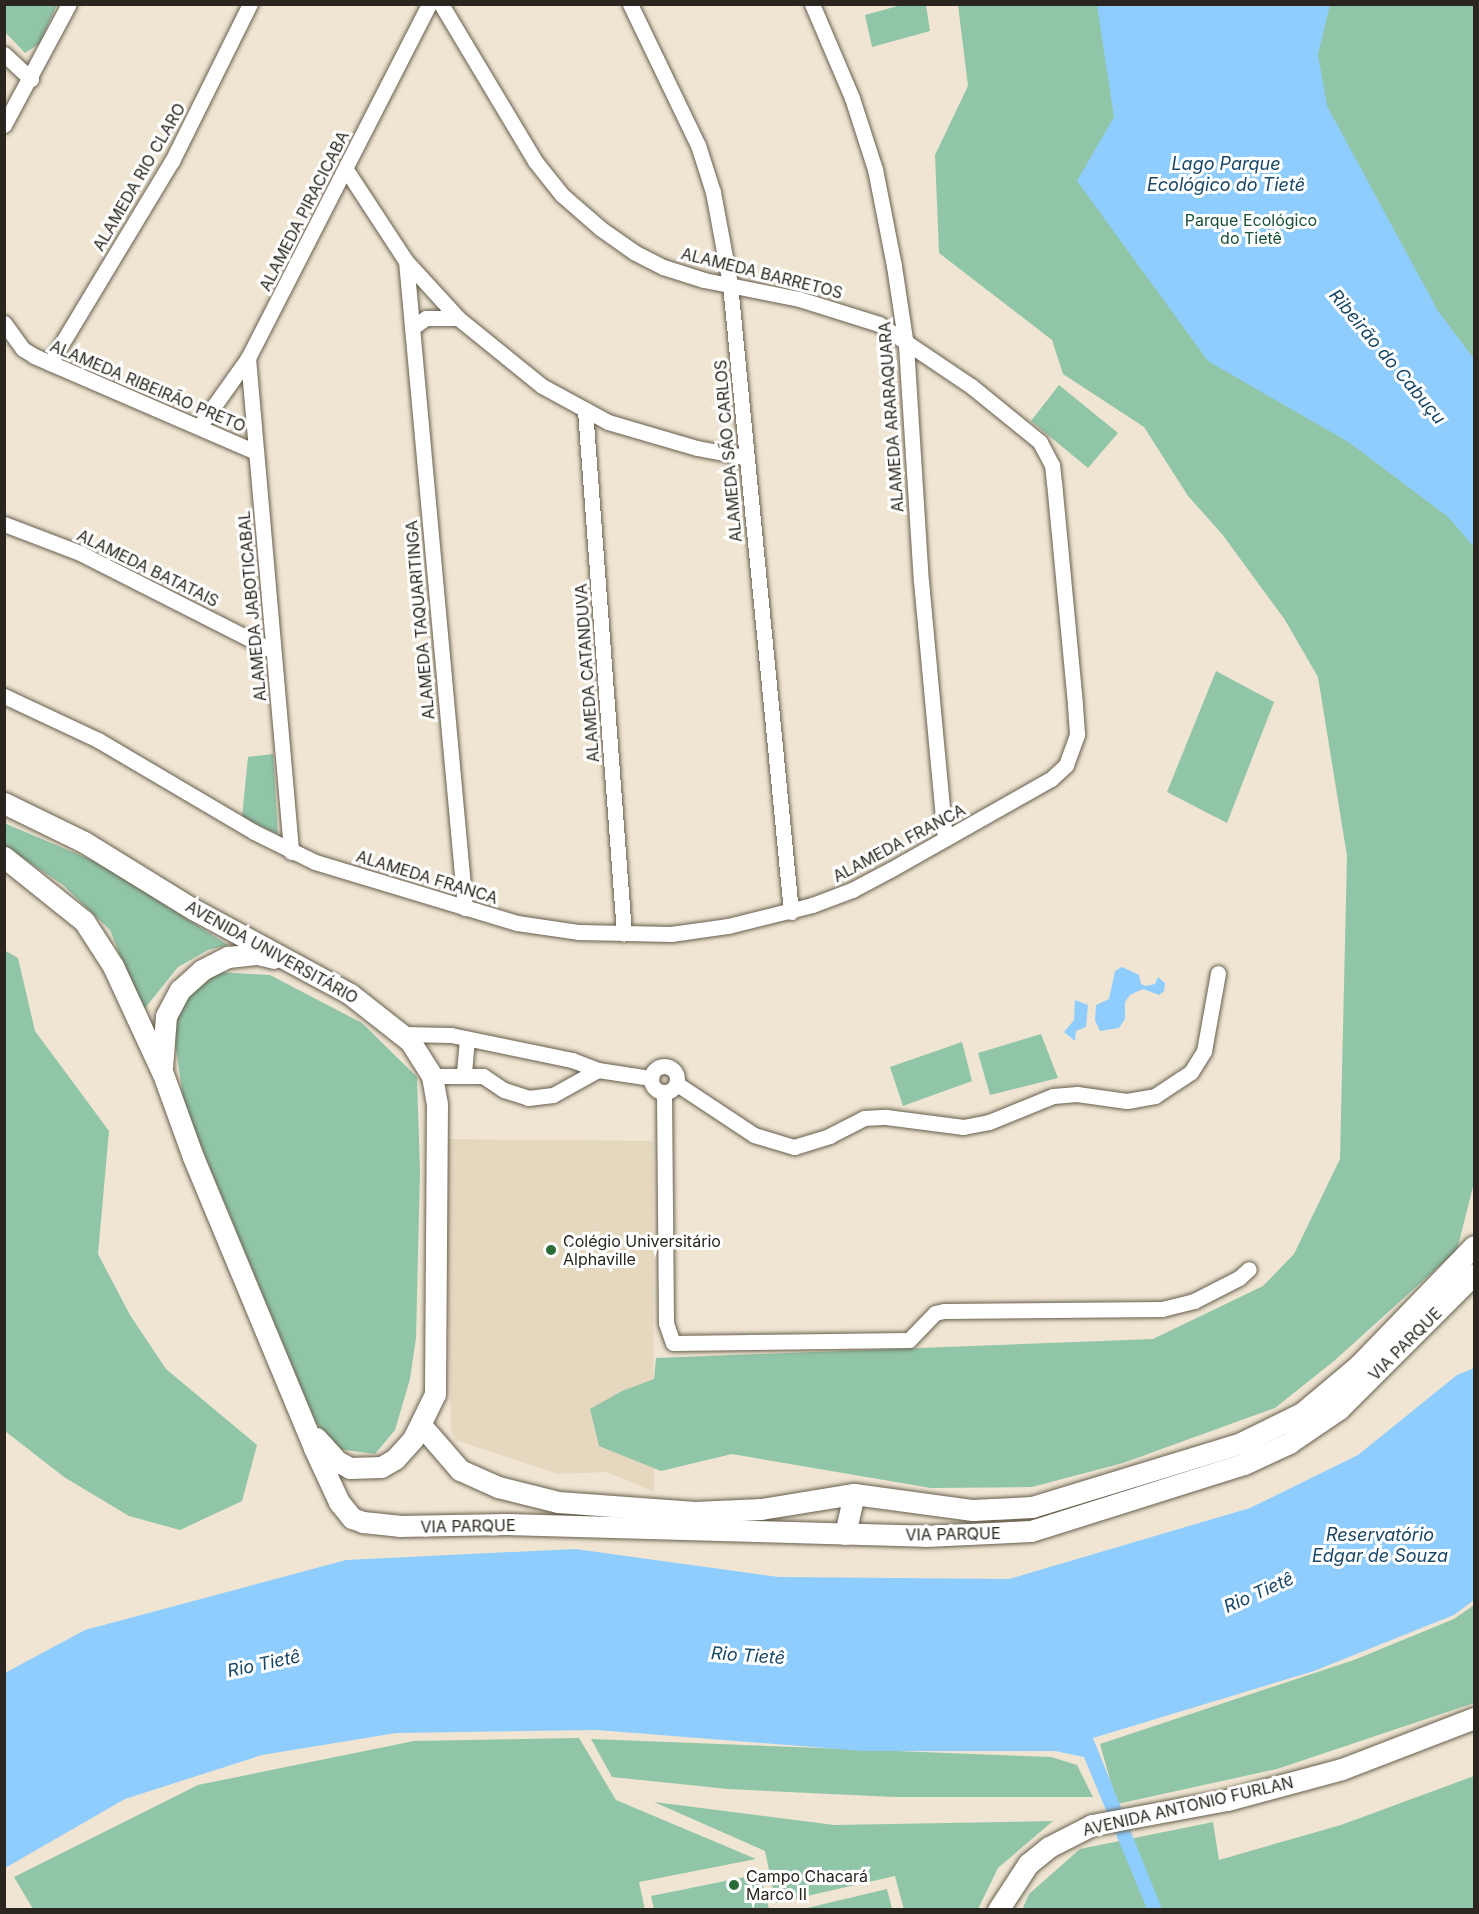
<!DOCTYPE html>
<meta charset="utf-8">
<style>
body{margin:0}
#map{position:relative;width:1479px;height:1914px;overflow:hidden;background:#efe5d2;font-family:Inter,sans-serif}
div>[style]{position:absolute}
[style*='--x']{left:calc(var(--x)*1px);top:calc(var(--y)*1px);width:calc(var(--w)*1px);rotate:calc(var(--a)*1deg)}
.built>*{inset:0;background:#e5d8bf}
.green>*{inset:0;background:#91c5a8}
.water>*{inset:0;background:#8fcdfe}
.roads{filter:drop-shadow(0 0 2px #675e4e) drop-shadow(0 0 2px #675e4e)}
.street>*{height:15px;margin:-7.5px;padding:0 7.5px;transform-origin:7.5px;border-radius:7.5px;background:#fff}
.street>.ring{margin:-7.5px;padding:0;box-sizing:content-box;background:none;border:15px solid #fff;border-radius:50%}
.secondary>*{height:21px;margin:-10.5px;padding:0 10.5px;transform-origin:10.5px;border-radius:10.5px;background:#fff}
.dots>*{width:16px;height:16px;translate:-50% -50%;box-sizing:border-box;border:3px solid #fff;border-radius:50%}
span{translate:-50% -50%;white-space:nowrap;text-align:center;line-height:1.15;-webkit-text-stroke:6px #fff;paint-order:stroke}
.street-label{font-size:16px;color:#2a261f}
.park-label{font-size:16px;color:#165035}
.poi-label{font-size:16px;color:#2a261f}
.left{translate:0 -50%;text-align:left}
.water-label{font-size:18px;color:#194767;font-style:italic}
.frame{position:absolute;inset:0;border:6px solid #2a261f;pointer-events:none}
</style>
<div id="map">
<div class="built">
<i style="clip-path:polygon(445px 1139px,653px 1141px,654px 1492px,607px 1472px,558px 1474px,455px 1440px,451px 1429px)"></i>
</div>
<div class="green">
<i style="clip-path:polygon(905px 4px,926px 5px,930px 31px,872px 47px,865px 15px)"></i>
<i style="clip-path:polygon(4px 5px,57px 5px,39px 44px,25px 53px,5px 32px)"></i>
<i style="clip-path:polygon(958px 5px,1474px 5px,1474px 1183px,1457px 1250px,1334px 1361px,1275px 1408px,1123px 1463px,1032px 1487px,931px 1488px,732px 1454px,661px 1471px,599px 1446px,590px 1409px,622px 1391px,654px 1379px,656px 1358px,1153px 1339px,1263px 1286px,1294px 1254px,1340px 1159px,1347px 856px,1318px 677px,1285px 620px,1222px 534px,1188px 496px,1144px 427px,1063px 374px,1052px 340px,939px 253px,935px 155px,968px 86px)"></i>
<i style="clip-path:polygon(1059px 385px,1118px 433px,1088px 468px,1031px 421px)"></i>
<i style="clip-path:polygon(1216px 671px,1274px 702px,1227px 823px,1167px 792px)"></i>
<i style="clip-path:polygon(273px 754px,278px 834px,242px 817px,248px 757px)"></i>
<i style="clip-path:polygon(4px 823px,101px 864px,228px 945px,208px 950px,178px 967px,142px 1012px,110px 930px,63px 885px,5px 846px)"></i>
<i style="clip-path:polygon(4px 950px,18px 958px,35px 1031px,109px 1131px,98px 1254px,130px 1315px,166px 1369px,257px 1445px,242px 1501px,180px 1530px,129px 1516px,64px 1477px,5px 1431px)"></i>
<i style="clip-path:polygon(218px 972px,270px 975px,362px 1023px,417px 1077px,420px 1171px,416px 1338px,410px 1379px,395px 1430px,375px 1454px,338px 1449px,315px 1421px,184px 1105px,173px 1026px,183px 999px,196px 983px)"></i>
<i style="clip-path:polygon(1041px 1034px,1058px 1078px,990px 1095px,978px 1053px)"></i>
<i style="clip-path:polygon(962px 1042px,972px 1081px,903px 1106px,890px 1067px)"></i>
<i style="clip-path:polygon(1474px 1605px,1474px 1703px,1277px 1769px,1117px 1804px,1100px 1744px,1354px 1660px,1454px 1619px)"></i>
<i style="clip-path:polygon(579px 1738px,616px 1800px,756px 1859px,639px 1882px,645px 1910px,33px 1909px,14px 1877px,198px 1785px,414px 1741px)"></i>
<i style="clip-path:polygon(591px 1739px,1051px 1757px,1077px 1765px,1093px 1797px,894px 1797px,728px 1789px,612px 1777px)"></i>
<i style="clip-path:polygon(1474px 1776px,1474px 1909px,1022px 1910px,1029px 1894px,1080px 1849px,1213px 1822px,1219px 1860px,1341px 1825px)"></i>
<i style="clip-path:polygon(654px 1802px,834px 1825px,1053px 1821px,998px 1868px,978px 1909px,904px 1910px,895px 1876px,776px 1903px,765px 1851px)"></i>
<i style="clip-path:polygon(760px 1874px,769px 1909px,654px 1909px,651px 1896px)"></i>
<i style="clip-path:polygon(887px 1889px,892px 1909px,803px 1909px)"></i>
</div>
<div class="water">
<i style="clip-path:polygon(1097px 5px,1330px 5px,1318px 54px,1327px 106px,1438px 311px,1474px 359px,1474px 547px,1448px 517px,1350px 443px,1208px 361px,1077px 181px,1114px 117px)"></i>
<i style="clip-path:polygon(1122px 967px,1139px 975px,1141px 984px,1146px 986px,1155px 984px,1158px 977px,1165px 983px,1164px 991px,1159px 995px,1143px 989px,1130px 995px,1125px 1002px,1125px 1019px,1119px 1028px,1100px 1031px,1095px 1020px,1096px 1005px,1109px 999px,1115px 971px)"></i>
<i style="clip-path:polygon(1075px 1000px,1088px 1005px,1086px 1027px,1076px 1031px,1075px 1041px,1064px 1032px,1074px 1020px)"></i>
<i style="clip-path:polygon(1474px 1368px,1474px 1600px,1454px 1615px,1314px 1671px,1093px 1738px,1162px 1909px,1147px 1909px,1084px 1757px,1055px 1751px,864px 1751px,597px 1730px,396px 1733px,262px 1755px,125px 1799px,5px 1868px,5px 1673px,85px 1630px,346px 1560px,575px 1549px,779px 1577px,1009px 1579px,1250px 1508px,1358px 1455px,1457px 1375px)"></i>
</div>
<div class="roads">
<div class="street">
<i style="--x:630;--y:4;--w:157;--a:64.3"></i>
<i style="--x:698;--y:145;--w:49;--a:72.3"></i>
<i style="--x:713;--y:192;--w:94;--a:79.5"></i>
<i style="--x:730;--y:284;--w:631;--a:84.45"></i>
<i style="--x:812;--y:4;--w:102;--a:66.9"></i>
<i style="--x:852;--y:98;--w:75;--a:72.1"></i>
<i style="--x:875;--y:169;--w:99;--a:78.9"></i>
<i style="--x:894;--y:266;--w:80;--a:81.4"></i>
<i style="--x:906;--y:345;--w:236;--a:86.4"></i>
<i style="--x:921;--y:581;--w:259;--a:84.7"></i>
<i style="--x:4;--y:54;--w:37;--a:43"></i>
<i style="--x:4;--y:125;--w:137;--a:-61.8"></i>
<i style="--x:347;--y:171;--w:108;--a:56.8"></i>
<i style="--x:406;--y:261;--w:77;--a:47.6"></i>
<i style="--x:458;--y:318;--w:108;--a:39"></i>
<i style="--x:542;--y:386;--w:75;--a:28.6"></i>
<i style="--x:608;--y:422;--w:93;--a:16.3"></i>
<i style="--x:697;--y:448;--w:49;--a:10.6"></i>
<i style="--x:406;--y:261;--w:650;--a:84.79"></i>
<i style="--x:4;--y:323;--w:32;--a:54"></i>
<i style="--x:23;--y:349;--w:13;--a:32"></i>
<i style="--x:34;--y:356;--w:242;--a:23.4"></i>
<i style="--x:412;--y:328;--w:17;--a:-36"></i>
<i style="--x:426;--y:318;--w:32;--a:0"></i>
<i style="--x:248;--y:358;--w:496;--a:85"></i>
<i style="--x:50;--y:363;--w:236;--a:-58.9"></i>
<i style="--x:172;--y:161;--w:175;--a:-63.6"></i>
<i style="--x:585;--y:410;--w:525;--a:85.74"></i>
<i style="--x:199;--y:427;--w:85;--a:-54.6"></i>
<i style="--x:248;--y:358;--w:398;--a:-62.9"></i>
<i style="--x:4;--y:524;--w:81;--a:20.9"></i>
<i style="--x:80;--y:553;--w:216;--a:26.9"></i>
<i style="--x:4;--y:696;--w:104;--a:25.1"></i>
<i style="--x:98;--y:740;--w:181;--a:30.5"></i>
<i style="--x:254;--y:832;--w:68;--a:26.2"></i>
<i style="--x:315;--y:862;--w:211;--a:16.8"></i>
<i style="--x:517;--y:923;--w:63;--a:8.3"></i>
<i style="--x:579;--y:932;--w:92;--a:1.2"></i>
<i style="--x:671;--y:934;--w:58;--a:-8"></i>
<i style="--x:728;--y:926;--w:87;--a:-14"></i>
<i style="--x:812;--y:905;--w:43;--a:-20.6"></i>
<i style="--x:852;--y:890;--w:43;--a:-27.8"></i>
<i style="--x:890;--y:870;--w:185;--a:-29.5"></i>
<i style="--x:1051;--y:779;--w:21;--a:-43"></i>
<i style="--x:1066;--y:765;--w:33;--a:-70"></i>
<i style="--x:1077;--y:734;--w:30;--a:-94"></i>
<i style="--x:1075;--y:704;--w:222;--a:-95.4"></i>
<i style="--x:1054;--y:483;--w:18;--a:-96"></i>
<i style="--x:1052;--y:465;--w:26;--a:-118"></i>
<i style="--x:1040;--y:442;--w:89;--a:-140.9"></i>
<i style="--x:971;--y:386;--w:111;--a:-146"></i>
<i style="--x:879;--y:324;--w:84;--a:-162.6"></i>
<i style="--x:799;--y:299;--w:97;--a:-168.7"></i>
<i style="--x:704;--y:280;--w:43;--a:-162.4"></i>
<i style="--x:663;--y:267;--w:33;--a:-153"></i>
<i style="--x:634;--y:252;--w:42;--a:-144.8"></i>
<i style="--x:600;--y:228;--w:50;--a:-139"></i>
<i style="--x:562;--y:195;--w:43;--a:-128.5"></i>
<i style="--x:535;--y:161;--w:183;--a:-120.9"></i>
<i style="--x:403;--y:1034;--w:48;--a:1.2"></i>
<i style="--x:451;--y:1035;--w:124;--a:11.7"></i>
<i style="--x:572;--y:1060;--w:28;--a:21"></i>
<i style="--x:598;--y:1070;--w:54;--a:8.6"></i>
<i class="ring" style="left:651px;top:1066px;width:11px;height:11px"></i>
<i style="--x:464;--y:1073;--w:34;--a:-85"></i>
<i style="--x:432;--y:1076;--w:51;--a:0"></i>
<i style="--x:483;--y:1076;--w:25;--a:34"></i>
<i style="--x:504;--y:1090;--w:25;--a:18"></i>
<i style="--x:528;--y:1098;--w:25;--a:-7"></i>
<i style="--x:553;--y:1095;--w:51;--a:-29.1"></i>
<i style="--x:677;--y:1084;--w:92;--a:33.5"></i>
<i style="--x:754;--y:1135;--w:42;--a:16.7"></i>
<i style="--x:794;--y:1147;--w:37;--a:-17"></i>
<i style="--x:829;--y:1136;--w:39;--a:-27"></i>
<i style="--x:864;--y:1118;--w:22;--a:-3"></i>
<i style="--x:886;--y:1117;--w:78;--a:7.4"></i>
<i style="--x:963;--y:1127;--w:26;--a:-11"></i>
<i style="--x:989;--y:1122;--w:69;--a:-22.1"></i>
<i style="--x:1053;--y:1096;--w:24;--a:-5"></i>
<i style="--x:1077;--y:1094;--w:50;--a:8"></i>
<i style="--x:1127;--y:1101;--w:28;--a:-10"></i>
<i style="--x:1155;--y:1096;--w:43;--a:-33.7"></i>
<i style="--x:1191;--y:1072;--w:25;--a:-58"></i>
<i style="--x:1204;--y:1051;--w:79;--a:-79.8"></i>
<i style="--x:664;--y:1093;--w:230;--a:89.5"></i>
<i style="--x:666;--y:1323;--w:21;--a:71"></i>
<i style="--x:673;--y:1343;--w:236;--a:-0.7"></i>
<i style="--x:909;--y:1340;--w:37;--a:-46"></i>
<i style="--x:935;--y:1313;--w:9;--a:-13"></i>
<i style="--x:944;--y:1311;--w:218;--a:-0.5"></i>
<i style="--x:1162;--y:1309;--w:33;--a:-14"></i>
<i style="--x:1194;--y:1301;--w:51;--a:-27.1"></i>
<i style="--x:1239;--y:1278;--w:13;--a:-42"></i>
</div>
<div class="secondary">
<i style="--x:4;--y:803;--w:89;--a:26"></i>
<i style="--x:84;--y:842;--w:128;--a:31.6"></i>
<i style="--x:193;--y:909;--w:179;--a:28.4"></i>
<i style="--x:350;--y:994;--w:76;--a:38.1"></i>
<i style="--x:410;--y:1041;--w:41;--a:57.8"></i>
<i style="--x:432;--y:1076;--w:28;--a:80"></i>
<i style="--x:437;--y:1104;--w:290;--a:90.4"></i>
<i style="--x:435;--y:1394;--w:50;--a:116.1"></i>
<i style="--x:413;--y:1439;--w:27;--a:132"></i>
<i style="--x:395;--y:1459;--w:16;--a:150"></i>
<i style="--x:381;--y:1467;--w:31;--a:178"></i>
<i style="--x:350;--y:1468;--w:15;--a:-152"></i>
<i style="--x:337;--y:1461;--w:31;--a:-132"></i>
<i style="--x:4;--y:857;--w:102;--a:38.7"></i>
<i style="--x:84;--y:921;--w:54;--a:57.2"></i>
<i style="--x:113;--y:966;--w:119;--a:65.2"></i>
<i style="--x:163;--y:1074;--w:88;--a:70.1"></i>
<i style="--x:193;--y:1157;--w:315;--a:67.4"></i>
<i style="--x:314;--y:1448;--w:60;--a:65.2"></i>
<i style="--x:339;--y:1502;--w:21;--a:51"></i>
<i style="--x:352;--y:1518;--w:12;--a:20"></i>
<i style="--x:363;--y:1522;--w:36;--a:6"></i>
<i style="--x:399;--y:1526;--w:107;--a:-1.1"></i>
<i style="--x:506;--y:1524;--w:419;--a:1.6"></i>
<i style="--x:925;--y:1536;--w:106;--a:-2.7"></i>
<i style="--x:1031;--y:1531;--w:223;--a:-17.5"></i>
<i style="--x:1244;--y:1464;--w:50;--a:-25"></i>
<i style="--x:1289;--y:1443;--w:60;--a:-34.2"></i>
<i style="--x:1339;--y:1409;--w:191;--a:-45"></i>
<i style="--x:162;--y:1068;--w:52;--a:-85.6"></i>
<i style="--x:166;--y:1016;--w:30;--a:-62"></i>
<i style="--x:180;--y:990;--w:30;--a:-42"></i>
<i style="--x:202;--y:970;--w:29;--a:-27"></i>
<i style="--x:228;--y:957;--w:30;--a:-6"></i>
<i style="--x:258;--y:954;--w:16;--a:14"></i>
<i style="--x:421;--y:1425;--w:60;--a:49.1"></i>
<i style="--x:460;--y:1470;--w:42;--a:24.1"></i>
<i style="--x:498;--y:1487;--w:62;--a:14"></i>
<i style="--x:558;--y:1502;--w:137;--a:4.2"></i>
<i style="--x:695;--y:1512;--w:66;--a:-2.6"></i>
<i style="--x:761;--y:1509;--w:94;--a:-9.2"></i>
<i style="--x:854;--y:1494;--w:120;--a:7.7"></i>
<i style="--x:973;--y:1510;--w:59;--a:-2.9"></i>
<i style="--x:1032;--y:1507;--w:219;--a:-17"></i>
<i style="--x:1241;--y:1443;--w:68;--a:-26.2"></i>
<i style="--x:1302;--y:1413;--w:75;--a:-40.1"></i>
<i style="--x:1359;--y:1365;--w:165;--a:-46"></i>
<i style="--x:845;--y:1534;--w:41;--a:-77.3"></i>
<i style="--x:998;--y:1910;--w:55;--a:-56.9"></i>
<i style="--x:1028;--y:1864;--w:27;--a:-39"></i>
<i style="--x:1049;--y:1847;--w:48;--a:-27.1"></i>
<i style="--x:1092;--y:1825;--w:137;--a:-10.5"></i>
<i style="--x:1227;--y:1800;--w:119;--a:-15.1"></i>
<i style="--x:1342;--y:1769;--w:142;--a:-21.1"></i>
</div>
</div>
<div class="dots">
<i style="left:551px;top:1250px;background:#286d38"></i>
<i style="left:734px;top:1885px;background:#286d38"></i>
</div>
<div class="street-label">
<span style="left:139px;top:177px;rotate:-60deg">ALAMEDA RIO CLARO</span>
<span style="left:304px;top:211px;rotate:-63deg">ALAMEDA PIRACICABA</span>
<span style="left:762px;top:273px;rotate:14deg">ALAMEDA BARRETOS</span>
<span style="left:148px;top:386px;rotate:23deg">ALAMEDA RIBEIRÃO PRETO</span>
<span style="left:891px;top:417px;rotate:-94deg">ALAMEDA ARARAQUARA</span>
<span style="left:728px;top:451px;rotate:-95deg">ALAMEDA SÃO CARLOS</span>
<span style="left:148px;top:568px;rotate:26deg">ALAMEDA BATATAIS</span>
<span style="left:252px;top:606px;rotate:-95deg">ALAMEDA JABOTICABAL</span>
<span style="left:420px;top:620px;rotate:-95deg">ALAMEDA TAQUARITINGA</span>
<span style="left:587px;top:673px;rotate:-94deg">ALAMEDA CATANDUVA</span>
<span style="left:899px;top:843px;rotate:-28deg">ALAMEDA FRANCA</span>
<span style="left:427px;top:877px;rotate:17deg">ALAMEDA FRANCA</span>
<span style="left:272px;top:952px;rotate:29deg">AVENIDA UNIVERSITÁRIO</span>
<span style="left:1405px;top:1344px;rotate:-45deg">VIA PARQUE</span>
<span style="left:468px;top:1526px;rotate:-1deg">VIA PARQUE</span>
<span style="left:953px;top:1534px;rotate:-1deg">VIA PARQUE</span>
<span style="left:1188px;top:1806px;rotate:-13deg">AVENIDA ANTONIO FURLAN</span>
</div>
<div class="park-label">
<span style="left:1251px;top:229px">Parque Ecológico<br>do Tietê</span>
</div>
<div class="poi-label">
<span class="left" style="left:563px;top:1250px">Colégio Universitário<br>Alphaville</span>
<span class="left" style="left:746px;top:1885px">Campo Chacará<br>Marco II</span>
</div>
<div class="water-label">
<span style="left:1226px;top:175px">Lago Parque<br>Ecológico do Tietê</span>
<span style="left:1387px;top:357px;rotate:50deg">Ribeirão do Cabuçu</span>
<span style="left:1380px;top:1546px">Reservatório<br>Edgar de Souza</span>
<span style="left:1259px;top:1593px;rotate:-24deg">Rio Tietê</span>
<span style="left:748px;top:1656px;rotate:4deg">Rio Tietê</span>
<span style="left:264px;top:1664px;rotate:-12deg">Rio Tietê</span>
</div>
<div class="frame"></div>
</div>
